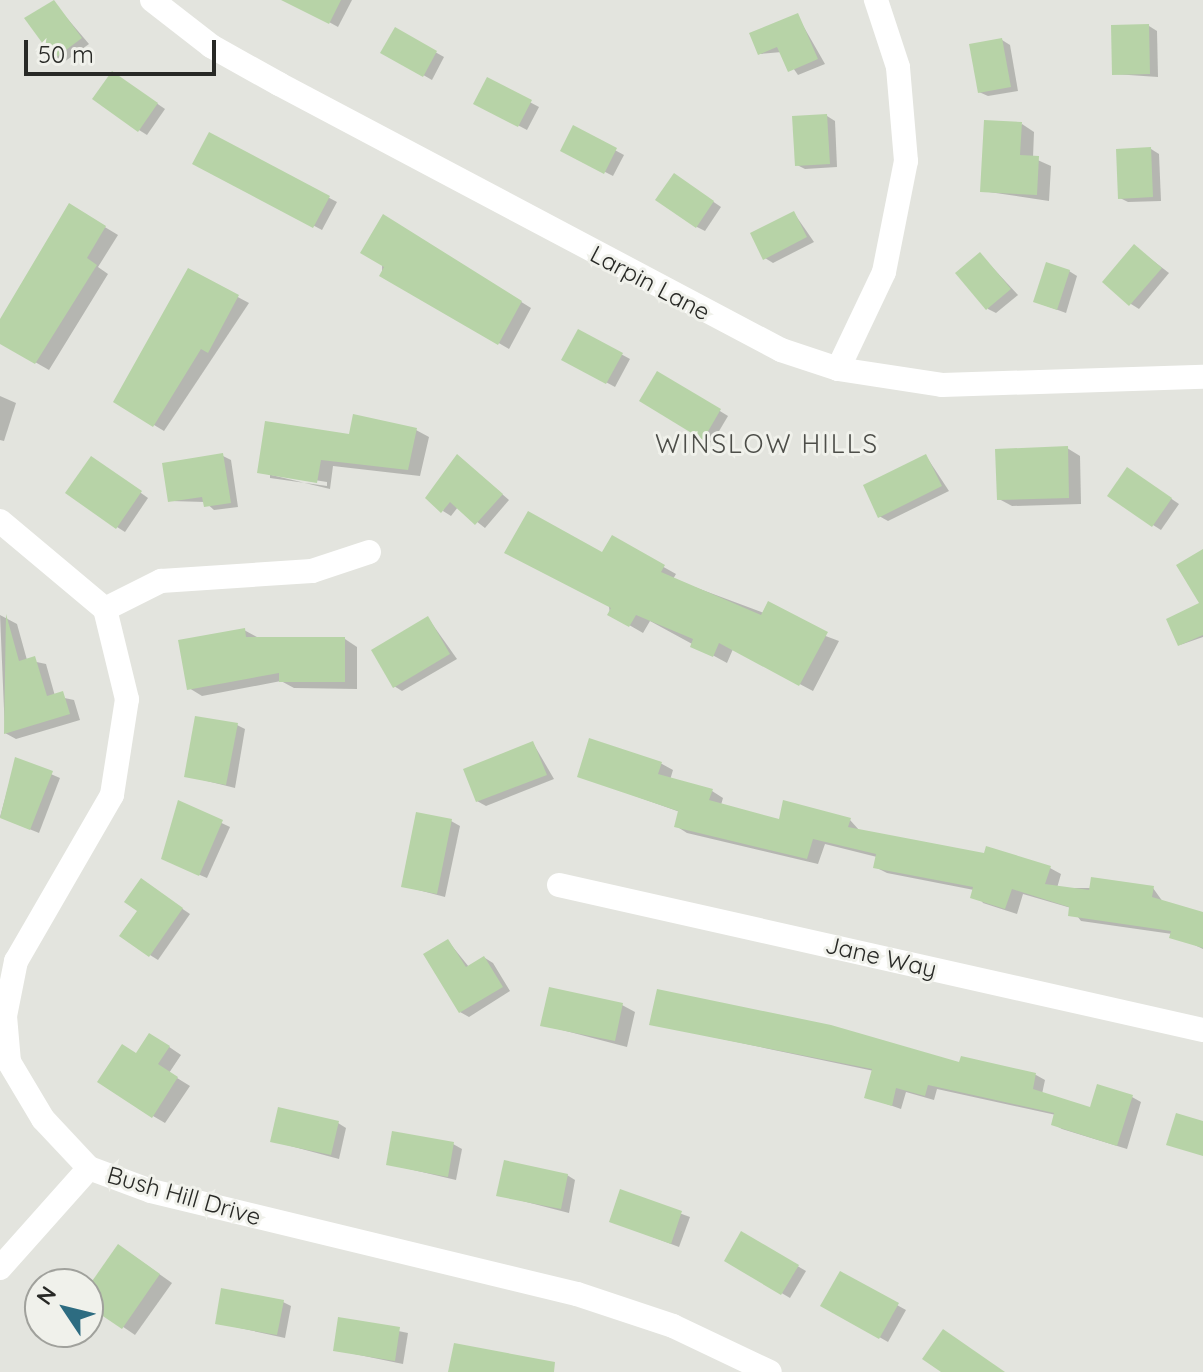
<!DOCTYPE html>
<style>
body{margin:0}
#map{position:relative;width:1203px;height:1372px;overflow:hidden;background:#e3e4de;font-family:Quicksand,sans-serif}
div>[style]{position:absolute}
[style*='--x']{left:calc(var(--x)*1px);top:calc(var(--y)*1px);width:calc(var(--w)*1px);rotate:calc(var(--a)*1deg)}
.shadow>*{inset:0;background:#0003}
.building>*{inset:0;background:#b7d3a7}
.minor>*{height:24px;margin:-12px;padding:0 12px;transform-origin:12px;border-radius:12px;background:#fff}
span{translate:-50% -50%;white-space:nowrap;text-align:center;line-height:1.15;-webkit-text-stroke:6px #f0f1eb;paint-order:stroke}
.street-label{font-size:24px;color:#282926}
.neighbourhood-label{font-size:26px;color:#4d4e49;letter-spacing:2px}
.north{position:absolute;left:24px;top:1268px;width:80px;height:80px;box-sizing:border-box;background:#f0f1eb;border:2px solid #a0a19c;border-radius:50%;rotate:305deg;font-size:22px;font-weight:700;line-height:32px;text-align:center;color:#282926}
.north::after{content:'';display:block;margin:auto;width:28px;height:36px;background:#2d6c81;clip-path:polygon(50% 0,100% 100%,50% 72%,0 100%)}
.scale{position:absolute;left:24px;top:40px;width:192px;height:36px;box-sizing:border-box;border:4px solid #282926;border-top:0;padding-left:10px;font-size:24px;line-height:28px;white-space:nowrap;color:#282926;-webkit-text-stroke:6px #f0f1eb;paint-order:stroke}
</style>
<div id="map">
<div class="shadow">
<i style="clip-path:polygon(289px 0,352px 0,338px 27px)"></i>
<i style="clip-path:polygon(55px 4px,89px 44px,64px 62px,56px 58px)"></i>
<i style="clip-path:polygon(797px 15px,825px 64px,798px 75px,782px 52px,760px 54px)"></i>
<i style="clip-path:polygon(1149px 26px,1157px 31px,1158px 77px,1114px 74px)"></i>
<i style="clip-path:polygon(396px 30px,444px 57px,432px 80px,383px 52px)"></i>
<i style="clip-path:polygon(1002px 40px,1010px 45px,1018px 91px,988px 96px,979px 92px)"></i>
<i style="clip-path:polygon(120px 78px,165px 109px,147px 135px,139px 130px)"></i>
<i style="clip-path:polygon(488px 80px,539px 107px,527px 130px,476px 103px)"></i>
<i style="clip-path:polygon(827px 116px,835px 121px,837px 167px,805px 169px,797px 165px)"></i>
<i style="clip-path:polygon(1022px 124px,1034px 132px,1033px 158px,1051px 166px,1049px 201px,982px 191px)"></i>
<i style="clip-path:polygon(574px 128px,624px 155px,613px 176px,562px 150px)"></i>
<i style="clip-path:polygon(210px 135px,337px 202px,322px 230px,195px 163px)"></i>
<i style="clip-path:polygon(1151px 149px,1159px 154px,1161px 201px,1128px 202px,1120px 198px)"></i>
<i style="clip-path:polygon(683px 181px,721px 207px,705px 231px,697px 227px)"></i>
<i style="clip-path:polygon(70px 206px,118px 235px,98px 267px,108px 274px,49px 370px,0 342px,0 324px)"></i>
<i style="clip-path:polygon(794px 213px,814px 242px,773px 263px,765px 258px)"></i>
<i style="clip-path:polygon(383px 217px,531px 308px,509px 349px,382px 275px)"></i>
<i style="clip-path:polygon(1134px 246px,1169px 273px,1139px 309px,1131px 304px)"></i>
<i style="clip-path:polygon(980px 254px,1018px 295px,996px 313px,988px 309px)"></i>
<i style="clip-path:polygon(189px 271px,249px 303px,164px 431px,116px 402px)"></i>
<i style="clip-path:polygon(1069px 271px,1077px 276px,1066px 313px,1036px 302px)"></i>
<i style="clip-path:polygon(579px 331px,630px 359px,615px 387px,563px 359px)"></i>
<i style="clip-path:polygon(658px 373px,728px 416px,712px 443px,642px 401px)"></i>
<i style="clip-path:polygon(0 396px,16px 403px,4px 441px,0 440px)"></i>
<i style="clip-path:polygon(evenodd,416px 430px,429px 437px,420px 476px,333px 466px,330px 489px,259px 472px,350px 436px,416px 430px,270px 473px,327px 482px,327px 486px,270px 478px,270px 473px)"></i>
<i style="clip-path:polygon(1067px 448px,1080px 456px,1081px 504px,1012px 506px,999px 499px)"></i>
<i style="clip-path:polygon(223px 456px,231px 460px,238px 507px,214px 510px,205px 502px,170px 501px)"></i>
<i style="clip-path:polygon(458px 456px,509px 500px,485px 528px,458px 507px,451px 516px,443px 511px)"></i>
<i style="clip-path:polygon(926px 456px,949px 491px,888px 521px,879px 516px)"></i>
<i style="clip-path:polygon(99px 463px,148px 498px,125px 532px,117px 527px)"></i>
<i style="clip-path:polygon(1135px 474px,1179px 504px,1161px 530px,1153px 525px)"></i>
<i style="clip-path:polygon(612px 538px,676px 574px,673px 579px,839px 641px,813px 691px,733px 649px,727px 663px,650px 621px,643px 633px,610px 614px,602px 555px)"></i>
<i style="clip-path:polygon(0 615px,17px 624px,27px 660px,46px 664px,55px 696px,74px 700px,80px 720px,16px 739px,5px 733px)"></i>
<i style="clip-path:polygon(428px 618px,457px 659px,402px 691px,394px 686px)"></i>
<i style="clip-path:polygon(1203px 628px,1203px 637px,1180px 645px)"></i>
<i style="clip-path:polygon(244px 630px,257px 637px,345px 639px,357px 647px,357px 689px,294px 688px,281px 681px,202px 696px,189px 688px)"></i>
<i style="clip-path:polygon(237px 725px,245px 729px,235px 788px,187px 776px)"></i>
<i style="clip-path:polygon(591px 740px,662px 764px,673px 770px,670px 780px,712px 791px,723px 798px,721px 805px,780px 822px,850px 820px,860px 831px,1050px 868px,1061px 874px,1057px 888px,1153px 888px,1163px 902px,1203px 914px,1203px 949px,1172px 934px,1081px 921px,1071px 908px,1023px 894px,1017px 914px,983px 903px,974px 890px,887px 873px,875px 867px,877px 857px,825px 844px,818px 864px,687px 833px,676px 826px,680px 812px,579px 776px)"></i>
<i style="clip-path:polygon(533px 743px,554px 779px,486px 806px,477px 801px)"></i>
<i style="clip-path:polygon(16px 759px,60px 778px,39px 833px,0 817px)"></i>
<i style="clip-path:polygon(179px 803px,230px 827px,207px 878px,172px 863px)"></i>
<i style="clip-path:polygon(451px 821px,460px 826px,445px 897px,403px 886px)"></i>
<i style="clip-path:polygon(149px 886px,190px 914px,158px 960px,150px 955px,140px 910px)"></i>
<i style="clip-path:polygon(448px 941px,469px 967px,485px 958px,493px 963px,510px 991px,469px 1017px,460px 1012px)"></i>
<i style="clip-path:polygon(622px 1005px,635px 1012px,627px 1047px,543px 1025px)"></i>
<i style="clip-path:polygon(651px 1024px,1036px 1075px,1045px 1080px,1042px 1094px,1091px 1109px,1132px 1097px,1141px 1102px,1127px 1149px,1062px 1129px,1053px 1124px,1056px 1115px,937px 1089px,934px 1100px,906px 1092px,901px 1109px,867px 1097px,874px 1071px)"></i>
<i style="clip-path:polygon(162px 1042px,181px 1055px,169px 1073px,190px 1086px,165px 1123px,153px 1116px,137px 1055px)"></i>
<i style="clip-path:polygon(338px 1123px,346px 1128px,339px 1159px,272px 1141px)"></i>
<i style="clip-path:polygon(453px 1144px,462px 1149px,456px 1180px,388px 1164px)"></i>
<i style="clip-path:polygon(567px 1175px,575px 1180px,569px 1213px,499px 1195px)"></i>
<i style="clip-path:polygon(621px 1192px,690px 1217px,679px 1247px,611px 1221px)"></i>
<i style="clip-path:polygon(742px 1234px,806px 1271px,790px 1298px,726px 1260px)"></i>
<i style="clip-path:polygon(131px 1254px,172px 1283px,135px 1335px,88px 1303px,88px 1290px)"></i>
<i style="clip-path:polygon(841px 1274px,906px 1310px,888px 1342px,823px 1305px)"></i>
<i style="clip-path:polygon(283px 1302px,291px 1306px,285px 1338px,217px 1323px)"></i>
<i style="clip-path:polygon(340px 1319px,408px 1333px,403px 1364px,335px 1350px)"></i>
</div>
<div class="building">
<i style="clip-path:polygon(54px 0,82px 38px,54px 59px,24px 18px)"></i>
<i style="clip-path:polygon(281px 0,341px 0,329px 24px)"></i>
<i style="clip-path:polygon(798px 13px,818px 59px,788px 72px,777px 47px,758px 55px,749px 33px)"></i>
<i style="clip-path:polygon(1149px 24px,1150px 74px,1112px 75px,1111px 25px)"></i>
<i style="clip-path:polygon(395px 27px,437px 51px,423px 77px,380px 53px)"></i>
<i style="clip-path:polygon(1002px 38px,1011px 87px,978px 93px,969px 44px)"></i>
<i style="clip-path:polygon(112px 71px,158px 103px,138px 132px,92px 99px)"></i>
<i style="clip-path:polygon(487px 77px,532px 100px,518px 127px,473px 104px)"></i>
<i style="clip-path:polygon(827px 114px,830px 164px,795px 166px,792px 116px)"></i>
<i style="clip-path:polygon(984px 120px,1022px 122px,1020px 155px,1039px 156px,1037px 195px,980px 192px)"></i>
<i style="clip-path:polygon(573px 125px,617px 148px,604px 174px,560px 151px)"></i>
<i style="clip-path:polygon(209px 132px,330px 196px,313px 228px,192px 164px)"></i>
<i style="clip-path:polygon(1151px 147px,1153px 197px,1118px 199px,1116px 149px)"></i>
<i style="clip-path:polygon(674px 173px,714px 201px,696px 228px,655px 200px)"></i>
<i style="clip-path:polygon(69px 203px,106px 226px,87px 258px,97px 265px,35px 364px,0 344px,0 319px)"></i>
<i style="clip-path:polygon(794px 211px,807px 237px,763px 260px,750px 233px)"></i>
<i style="clip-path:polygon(383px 214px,522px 301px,498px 345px,379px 276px,384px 267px,360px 253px)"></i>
<i style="clip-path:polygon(1134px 244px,1162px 268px,1129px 306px,1102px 282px)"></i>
<i style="clip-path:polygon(980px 252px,1011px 289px,986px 310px,955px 273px)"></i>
<i style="clip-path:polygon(1046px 262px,1070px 270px,1057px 310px,1033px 302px)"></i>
<i style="clip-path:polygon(188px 268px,239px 295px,208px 353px,201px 349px,153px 427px,113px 402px)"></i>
<i style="clip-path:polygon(578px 329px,623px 353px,606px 384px,561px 360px)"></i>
<i style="clip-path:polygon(657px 371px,721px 409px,703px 440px,639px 401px)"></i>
<i style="clip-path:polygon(353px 414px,417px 428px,408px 470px,321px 460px,317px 483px,257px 473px,265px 421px,349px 434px)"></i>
<i style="clip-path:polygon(1068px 446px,1069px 498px,997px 500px,995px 449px)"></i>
<i style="clip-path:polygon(223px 453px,231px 503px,204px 507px,202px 497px,168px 502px,162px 463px)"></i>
<i style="clip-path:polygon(457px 454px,503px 494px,475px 525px,450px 502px,441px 513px,425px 498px)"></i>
<i style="clip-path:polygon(926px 454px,942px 486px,878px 518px,863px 485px)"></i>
<i style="clip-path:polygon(91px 456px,142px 491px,116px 529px,65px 493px)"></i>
<i style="clip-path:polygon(1127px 467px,1172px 498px,1152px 527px,1107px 496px)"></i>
<i style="clip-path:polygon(528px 511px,602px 552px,612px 535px,665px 565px,661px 572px,761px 615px,768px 601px,828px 632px,799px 686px,719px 643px,713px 657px,690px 647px,693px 639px,636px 615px,629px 627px,607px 615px,611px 608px,504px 553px)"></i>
<i style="clip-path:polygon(1203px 549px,1203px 635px,1178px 646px,1166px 619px,1199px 603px,1176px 565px)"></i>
<i style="clip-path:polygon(6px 614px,19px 661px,35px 656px,47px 696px,63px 691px,70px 714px,4px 734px)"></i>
<i style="clip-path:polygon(428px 616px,450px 654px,393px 688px,371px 650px)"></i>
<i style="clip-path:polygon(245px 628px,246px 637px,345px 637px,345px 682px,279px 682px,279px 673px,187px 690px,178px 640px)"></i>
<i style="clip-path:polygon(195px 716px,238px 723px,226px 785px,184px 777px)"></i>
<i style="clip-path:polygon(589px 738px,662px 762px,658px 774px,713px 789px,709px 800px,779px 819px,783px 800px,851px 818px,848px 827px,984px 853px,986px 846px,1051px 866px,1045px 884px,1089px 890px,1091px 877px,1154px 886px,1152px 897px,1203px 912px,1203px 948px,1169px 938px,1171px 931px,1068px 916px,1069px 907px,1012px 889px,1005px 909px,970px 898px,973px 887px,873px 868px,876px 854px,813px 839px,807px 859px,674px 827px,678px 811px,577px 777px)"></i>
<i style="clip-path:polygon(533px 741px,547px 775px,476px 802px,463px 769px)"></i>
<i style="clip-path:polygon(15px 757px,53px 771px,30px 830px,0 818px)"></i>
<i style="clip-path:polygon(178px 800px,223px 820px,199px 876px,161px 859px)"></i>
<i style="clip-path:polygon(416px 812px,452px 819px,437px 894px,401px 887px)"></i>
<i style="clip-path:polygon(141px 878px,183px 908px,149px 957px,119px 936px,137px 911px,124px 902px)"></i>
<i style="clip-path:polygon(448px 939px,466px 967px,484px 956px,503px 987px,459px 1013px,423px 954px)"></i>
<i style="clip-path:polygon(549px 987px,623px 1003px,615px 1041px,540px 1026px)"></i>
<i style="clip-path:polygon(657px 989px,831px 1025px,959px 1062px,961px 1056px,1036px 1073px,1033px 1089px,1090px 1107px,1097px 1084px,1133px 1095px,1117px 1146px,1051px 1125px,1054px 1113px,928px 1085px,925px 1096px,896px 1088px,892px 1106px,864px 1098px,872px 1069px,649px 1025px)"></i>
<i style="clip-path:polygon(149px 1033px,170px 1046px,158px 1064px,178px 1077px,152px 1118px,97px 1082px,122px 1044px,136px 1053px)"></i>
<i style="clip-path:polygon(278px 1107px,339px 1121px,331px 1155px,270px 1142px)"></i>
<i style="clip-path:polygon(1176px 1113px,1203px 1121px,1203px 1156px,1166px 1145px)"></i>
<i style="clip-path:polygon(392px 1131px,454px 1142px,448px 1177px,386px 1165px)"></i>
<i style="clip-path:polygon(504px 1160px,568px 1174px,561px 1209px,496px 1196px)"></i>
<i style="clip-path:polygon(620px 1189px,682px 1211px,671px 1244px,609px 1222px)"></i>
<i style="clip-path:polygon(741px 1231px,799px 1265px,781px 1295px,724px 1261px)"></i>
<i style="clip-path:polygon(118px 1244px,160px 1274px,122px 1329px,88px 1306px,88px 1287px)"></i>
<i style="clip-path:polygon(840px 1271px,899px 1303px,879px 1339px,820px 1306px)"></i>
<i style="clip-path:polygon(221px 1288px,284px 1300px,277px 1335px,215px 1324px)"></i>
<i style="clip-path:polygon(338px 1317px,400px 1327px,395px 1361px,333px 1351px)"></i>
<i style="clip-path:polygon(943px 1329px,1005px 1372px,941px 1372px,922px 1359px)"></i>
<i style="clip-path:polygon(454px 1343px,555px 1362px,554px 1372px,448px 1372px)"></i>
</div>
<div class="minor">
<i style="--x:152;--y:0;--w:75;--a:37.9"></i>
<i style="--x:211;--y:46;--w:78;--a:29.2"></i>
<i style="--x:279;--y:84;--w:568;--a:27.92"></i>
<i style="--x:781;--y:350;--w:60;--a:18.4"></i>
<i style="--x:838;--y:369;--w:105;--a:8.7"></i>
<i style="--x:942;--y:385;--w:261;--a:-1.8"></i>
<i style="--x:838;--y:369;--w:107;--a:-64.6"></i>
<i style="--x:884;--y:272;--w:113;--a:-78.8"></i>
<i style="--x:906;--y:161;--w:94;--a:-94.9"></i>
<i style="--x:898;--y:67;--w:71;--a:-108.2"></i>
<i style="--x:0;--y:521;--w:137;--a:40"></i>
<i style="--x:105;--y:609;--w:93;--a:76.3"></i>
<i style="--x:127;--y:699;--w:97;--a:98.9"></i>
<i style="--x:112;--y:795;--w:192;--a:120"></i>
<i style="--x:16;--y:961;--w:56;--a:101.3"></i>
<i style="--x:5;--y:1016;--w:46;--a:85"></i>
<i style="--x:9;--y:1062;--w:66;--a:59.2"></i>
<i style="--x:43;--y:1119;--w:67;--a:46.8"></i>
<i style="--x:89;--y:1168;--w:66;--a:20.4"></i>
<i style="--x:151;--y:1191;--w:438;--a:13.6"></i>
<i style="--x:577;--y:1294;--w:101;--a:18.4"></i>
<i style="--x:673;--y:1326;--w:107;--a:25.4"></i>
<i style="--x:105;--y:609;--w:63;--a:-26.6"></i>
<i style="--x:161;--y:581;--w:151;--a:-3.8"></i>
<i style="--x:312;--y:571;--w:60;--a:-18.4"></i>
<i style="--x:559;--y:885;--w:660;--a:12.69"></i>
<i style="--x:0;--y:1268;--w:134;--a:-48.3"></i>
</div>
<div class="street-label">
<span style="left:650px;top:283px;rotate:28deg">Larpin Lane</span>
<span style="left:881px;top:957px;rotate:13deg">Jane Way</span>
<span style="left:184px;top:1196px;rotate:16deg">Bush Hill Drive</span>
</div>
<div class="neighbourhood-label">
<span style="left:767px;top:444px">WINSLOW HILLS</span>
</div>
<div class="north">N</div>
<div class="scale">50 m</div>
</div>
